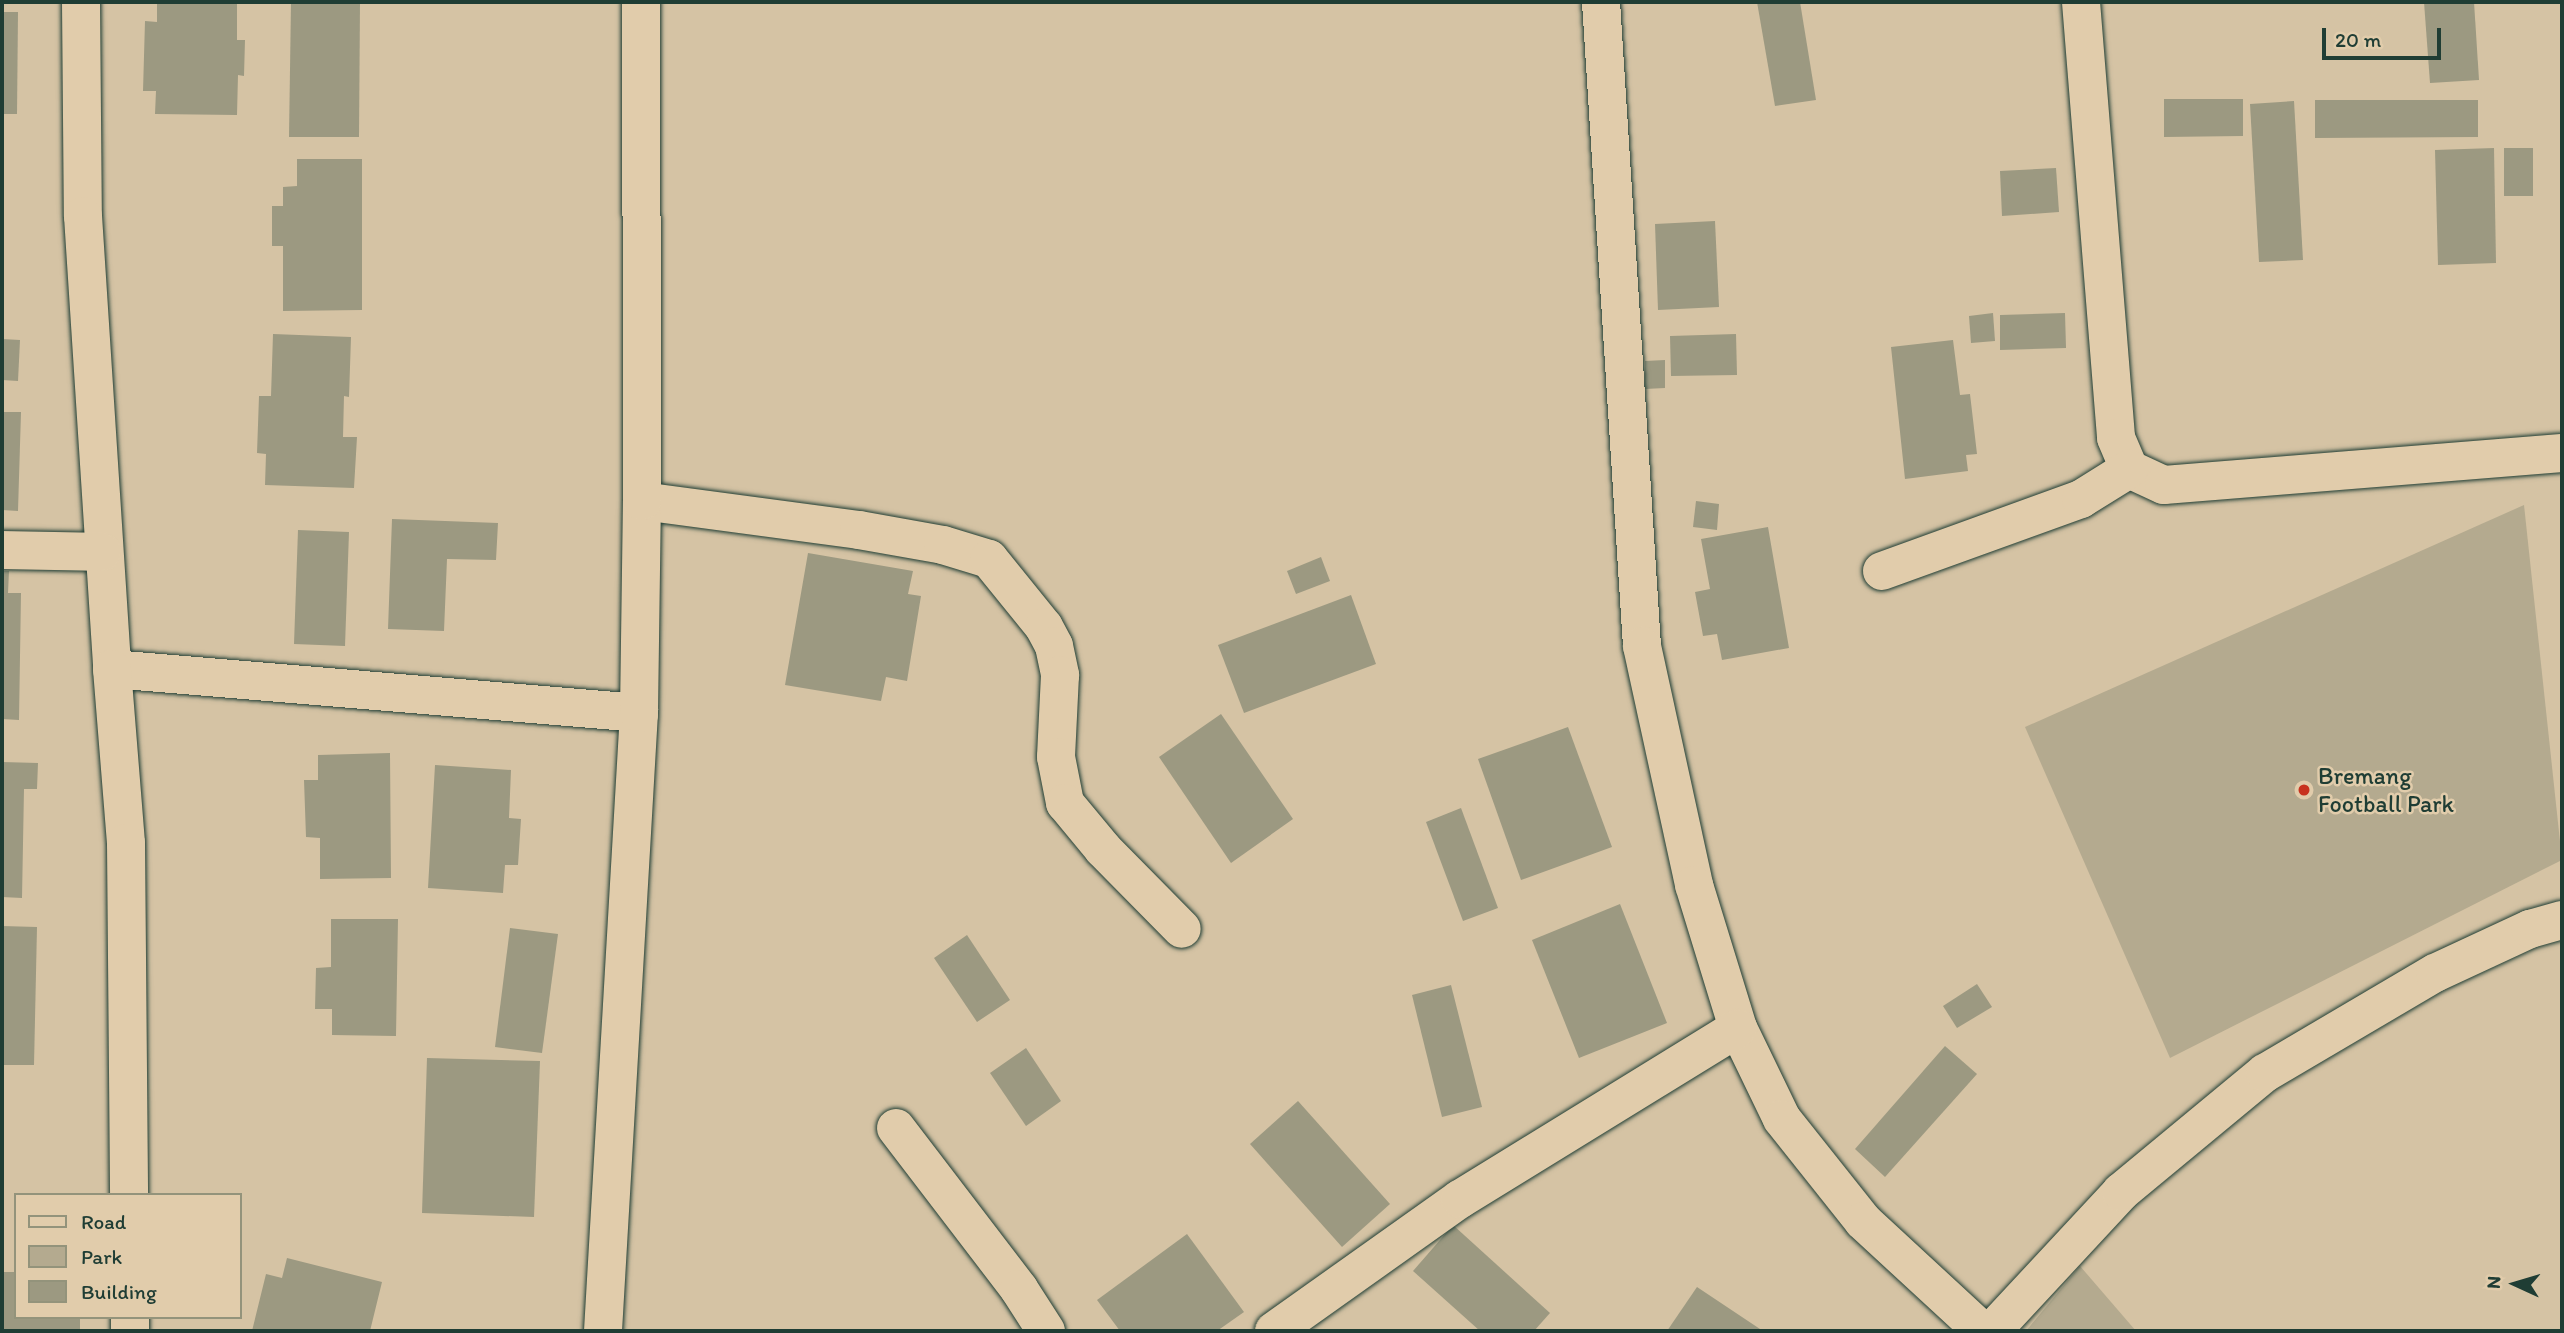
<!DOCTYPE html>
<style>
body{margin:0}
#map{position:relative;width:2564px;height:1333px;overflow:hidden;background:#d5c3a4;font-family:Itim,sans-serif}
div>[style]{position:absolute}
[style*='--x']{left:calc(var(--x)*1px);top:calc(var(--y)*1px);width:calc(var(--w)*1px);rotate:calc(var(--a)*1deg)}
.green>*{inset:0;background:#b4aa8f}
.building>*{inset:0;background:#9c9981}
.roads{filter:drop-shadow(0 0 2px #1f3d34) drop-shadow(0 0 2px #1f3d34)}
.minor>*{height:38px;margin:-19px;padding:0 19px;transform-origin:19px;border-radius:19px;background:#e1ccab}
.tertiary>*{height:38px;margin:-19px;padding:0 19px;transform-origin:19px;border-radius:19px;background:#e1ccab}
.dots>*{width:19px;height:19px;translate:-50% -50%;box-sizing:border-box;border:4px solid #e1ccab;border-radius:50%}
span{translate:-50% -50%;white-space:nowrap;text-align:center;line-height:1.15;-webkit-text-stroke:5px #e1ccab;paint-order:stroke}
.poi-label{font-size:24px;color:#1f3d34}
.left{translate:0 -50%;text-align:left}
.frame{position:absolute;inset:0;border:4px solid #1f3d34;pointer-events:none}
.legend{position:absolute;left:14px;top:1193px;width:228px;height:126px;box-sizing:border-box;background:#e1ccab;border:2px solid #93937b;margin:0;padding:9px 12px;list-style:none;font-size:21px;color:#1f3d34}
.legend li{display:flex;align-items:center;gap:14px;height:35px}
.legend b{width:35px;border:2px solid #93937b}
.north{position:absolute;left:2480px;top:1249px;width:70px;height:70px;-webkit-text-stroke:5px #e1ccab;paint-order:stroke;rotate:274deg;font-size:19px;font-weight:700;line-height:28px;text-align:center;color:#1f3d34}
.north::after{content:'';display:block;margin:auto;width:24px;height:32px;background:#1f3d34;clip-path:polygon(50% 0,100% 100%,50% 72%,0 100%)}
.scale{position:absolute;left:2322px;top:28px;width:119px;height:32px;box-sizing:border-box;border:4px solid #1f3d34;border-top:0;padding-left:9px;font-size:21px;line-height:24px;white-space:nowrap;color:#1f3d34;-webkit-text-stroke:5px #e1ccab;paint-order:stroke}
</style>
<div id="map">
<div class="green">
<i style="clip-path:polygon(2524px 505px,2562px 860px,2170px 1058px,2025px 727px)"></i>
<i style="clip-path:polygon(2080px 1266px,2136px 1331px,2026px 1331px)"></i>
</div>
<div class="building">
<i style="clip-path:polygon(157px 2px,237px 2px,237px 40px,245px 40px,244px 76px,238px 75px,237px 115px,155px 114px,156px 91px,143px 91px,145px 21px,157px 22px)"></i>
<i style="clip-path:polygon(291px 2px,360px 2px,359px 137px,289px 137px)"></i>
<i style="clip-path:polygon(1757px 2px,1800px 2px,1816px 100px,1775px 106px)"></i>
<i style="clip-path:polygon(2424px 2px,2474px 2px,2479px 80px,2430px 83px)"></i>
<i style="clip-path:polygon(2px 12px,18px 12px,17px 114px,2px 114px)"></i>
<i style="clip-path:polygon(2164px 99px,2243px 99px,2243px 136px,2164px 137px)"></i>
<i style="clip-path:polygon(2315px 100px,2478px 100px,2478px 137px,2315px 138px)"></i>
<i style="clip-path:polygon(2294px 101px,2303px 260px,2259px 262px,2250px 104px)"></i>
<i style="clip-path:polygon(2494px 148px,2496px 263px,2438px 265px,2435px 150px)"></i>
<i style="clip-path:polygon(2504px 148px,2533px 148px,2533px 196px,2504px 196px)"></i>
<i style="clip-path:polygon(297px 159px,362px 159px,362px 310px,283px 311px,283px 246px,272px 246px,272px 206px,283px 206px,283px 187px,297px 186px)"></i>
<i style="clip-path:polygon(2056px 168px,2059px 212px,2002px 216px,2000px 171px)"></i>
<i style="clip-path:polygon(1715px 221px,1719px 307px,1658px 310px,1655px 224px)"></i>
<i style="clip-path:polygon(1993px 313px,1995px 341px,1971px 343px,1969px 316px)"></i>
<i style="clip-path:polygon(2065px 313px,2066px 348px,2000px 350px,2000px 315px)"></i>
<i style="clip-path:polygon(273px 334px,351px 337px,349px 397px,344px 396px,343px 437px,357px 437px,354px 488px,265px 485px,266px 454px,257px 453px,259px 396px,271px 396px)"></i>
<i style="clip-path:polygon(1736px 334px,1737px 375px,1671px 376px,1670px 336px)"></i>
<i style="clip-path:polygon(2px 339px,20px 340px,18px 381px,2px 380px)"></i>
<i style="clip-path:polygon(1953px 340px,1960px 395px,1970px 394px,1977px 454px,1966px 455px,1968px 471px,1905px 479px,1891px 347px)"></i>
<i style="clip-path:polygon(1665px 360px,1665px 388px,1645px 389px,1645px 361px)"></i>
<i style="clip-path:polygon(2px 412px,21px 412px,18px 511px,2px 510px)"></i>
<i style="clip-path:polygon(1696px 501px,1719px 504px,1717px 530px,1693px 527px)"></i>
<i style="clip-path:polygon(392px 519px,498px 523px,496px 560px,447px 559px,444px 631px,388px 629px)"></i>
<i style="clip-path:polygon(1768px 527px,1789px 648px,1722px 660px,1717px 634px,1703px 636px,1695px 592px,1710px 589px,1701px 539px)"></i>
<i style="clip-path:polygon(298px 530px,349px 532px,345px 646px,294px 644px)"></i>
<i style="clip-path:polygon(808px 553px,913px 571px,908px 594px,921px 596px,907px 681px,886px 677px,881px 701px,785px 685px)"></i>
<i style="clip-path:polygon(1321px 557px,1330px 581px,1296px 594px,1287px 571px)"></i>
<i style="clip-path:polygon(2px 571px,9px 571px,8px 593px,21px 593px,19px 720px,2px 719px)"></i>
<i style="clip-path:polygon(1351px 595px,1376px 664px,1244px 713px,1218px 645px)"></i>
<i style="clip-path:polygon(1221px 714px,1293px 819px,1231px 863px,1159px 757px)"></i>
<i style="clip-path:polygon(1568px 727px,1612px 847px,1521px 880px,1478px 759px)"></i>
<i style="clip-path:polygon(390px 753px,391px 878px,320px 879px,320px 838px,306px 837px,304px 780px,318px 780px,318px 755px)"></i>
<i style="clip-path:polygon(2px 762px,38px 763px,37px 789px,24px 789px,22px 898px,2px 897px)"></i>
<i style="clip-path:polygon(435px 765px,511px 770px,509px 818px,521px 819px,518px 865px,505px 865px,503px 893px,428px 888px)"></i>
<i style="clip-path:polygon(1461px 808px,1498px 908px,1463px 921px,1426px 822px)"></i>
<i style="clip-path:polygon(1620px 904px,1667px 1023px,1579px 1058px,1532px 940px)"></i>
<i style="clip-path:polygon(331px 919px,398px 919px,396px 1036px,332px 1035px,332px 1009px,315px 1009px,316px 968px,331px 967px)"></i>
<i style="clip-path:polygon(2px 926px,37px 927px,34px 1065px,2px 1065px)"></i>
<i style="clip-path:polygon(510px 928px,558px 934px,542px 1053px,495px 1047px)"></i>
<i style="clip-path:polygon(967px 935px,1010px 1000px,977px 1022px,934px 958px)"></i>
<i style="clip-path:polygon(1977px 984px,1992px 1007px,1957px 1028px,1943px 1006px)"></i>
<i style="clip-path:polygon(1451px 985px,1482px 1107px,1442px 1117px,1412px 995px)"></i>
<i style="clip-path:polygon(1945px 1046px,1977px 1074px,1885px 1177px,1855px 1149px)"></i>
<i style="clip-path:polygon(1026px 1048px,1061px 1101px,1026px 1126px,990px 1073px)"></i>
<i style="clip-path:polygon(427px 1058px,540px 1061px,534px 1217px,422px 1213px)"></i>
<i style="clip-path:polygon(1298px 1101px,1390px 1204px,1342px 1247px,1250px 1144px)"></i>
<i style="clip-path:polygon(1453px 1225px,1550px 1313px,1534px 1331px,1480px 1331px,1413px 1271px)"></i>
<i style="clip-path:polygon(1187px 1234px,1244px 1312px,1217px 1331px,1120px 1331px,1097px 1300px)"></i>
<i style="clip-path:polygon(287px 1258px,382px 1282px,370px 1331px,252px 1331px,266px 1274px,282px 1278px)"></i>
<i style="clip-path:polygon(2px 1272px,16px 1272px,16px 1317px,80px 1317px,80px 1331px,2px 1331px)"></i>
<i style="clip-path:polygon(1697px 1287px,1763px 1331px,1667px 1331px)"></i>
</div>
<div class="roads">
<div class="minor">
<i style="--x:81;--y:2;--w:214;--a:89.5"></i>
<i style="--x:83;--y:216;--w:454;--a:86.3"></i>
<i style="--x:112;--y:669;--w:529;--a:4.77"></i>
<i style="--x:1601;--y:2;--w:645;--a:86.36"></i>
<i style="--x:1642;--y:646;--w:245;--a:77.7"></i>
<i style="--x:1694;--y:885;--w:150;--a:72.9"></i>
<i style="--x:1738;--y:1028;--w:101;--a:64.2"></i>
<i style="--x:1782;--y:1119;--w:130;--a:51.5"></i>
<i style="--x:1863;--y:1221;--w:162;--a:42.7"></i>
<i style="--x:2081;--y:2;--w:437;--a:85.4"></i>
<i style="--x:2116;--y:438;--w:34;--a:67"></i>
<i style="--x:2129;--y:469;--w:38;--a:25"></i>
<i style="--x:2164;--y:485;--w:399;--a:-4.6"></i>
<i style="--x:642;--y:501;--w:219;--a:7.6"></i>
<i style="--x:859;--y:530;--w:85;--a:10.1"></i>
<i style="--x:943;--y:545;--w:48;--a:16.9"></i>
<i style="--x:989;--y:559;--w:87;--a:51"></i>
<i style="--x:1044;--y:627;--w:21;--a:62"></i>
<i style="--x:1054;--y:646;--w:30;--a:78"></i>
<i style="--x:1060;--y:675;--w:82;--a:92.8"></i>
<i style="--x:1056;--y:757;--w:47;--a:78.9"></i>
<i style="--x:1065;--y:803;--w:60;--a:50.4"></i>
<i style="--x:1103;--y:849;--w:112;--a:45.4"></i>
<i style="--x:2;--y:550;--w:100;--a:1.1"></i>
<i style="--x:1882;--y:571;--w:212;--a:-19.9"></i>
<i style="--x:2081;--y:499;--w:57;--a:-32"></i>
<i style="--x:112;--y:669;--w:175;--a:85.4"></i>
<i style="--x:126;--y:843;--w:352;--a:89.5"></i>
<i style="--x:896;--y:1128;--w:203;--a:52.6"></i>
<i style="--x:1019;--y:1289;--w:50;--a:57.3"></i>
<i style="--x:130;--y:1317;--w:14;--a:90"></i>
<i style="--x:1274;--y:1331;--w:228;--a:-35.4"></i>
<i style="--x:1460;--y:1199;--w:326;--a:-31.6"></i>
<i style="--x:1992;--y:1331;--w:190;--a:-47.1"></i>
<i style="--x:2121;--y:1192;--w:187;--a:-39.6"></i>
<i style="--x:2265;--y:1073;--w:197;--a:-30.5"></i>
<i style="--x:2435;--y:973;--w:105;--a:-24.9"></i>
<i style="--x:2530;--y:929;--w:33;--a:-16"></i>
</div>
<div class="tertiary">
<i style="--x:603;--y:1331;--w:619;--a:-86.67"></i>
<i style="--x:639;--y:713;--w:212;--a:-89.2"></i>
<i style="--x:642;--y:501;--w:499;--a:-90.1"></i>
</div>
</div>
<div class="dots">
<i style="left:2304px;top:790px;background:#c8321e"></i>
</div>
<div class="poi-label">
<span class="left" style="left:2318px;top:790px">Bremang<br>Football Park</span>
</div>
<div class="frame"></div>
<ul class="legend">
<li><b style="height:9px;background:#e1ccab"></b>Road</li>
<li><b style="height:19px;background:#b4aa8f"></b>Park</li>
<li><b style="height:19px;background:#9c9981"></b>Building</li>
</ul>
<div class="north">N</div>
<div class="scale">20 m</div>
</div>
